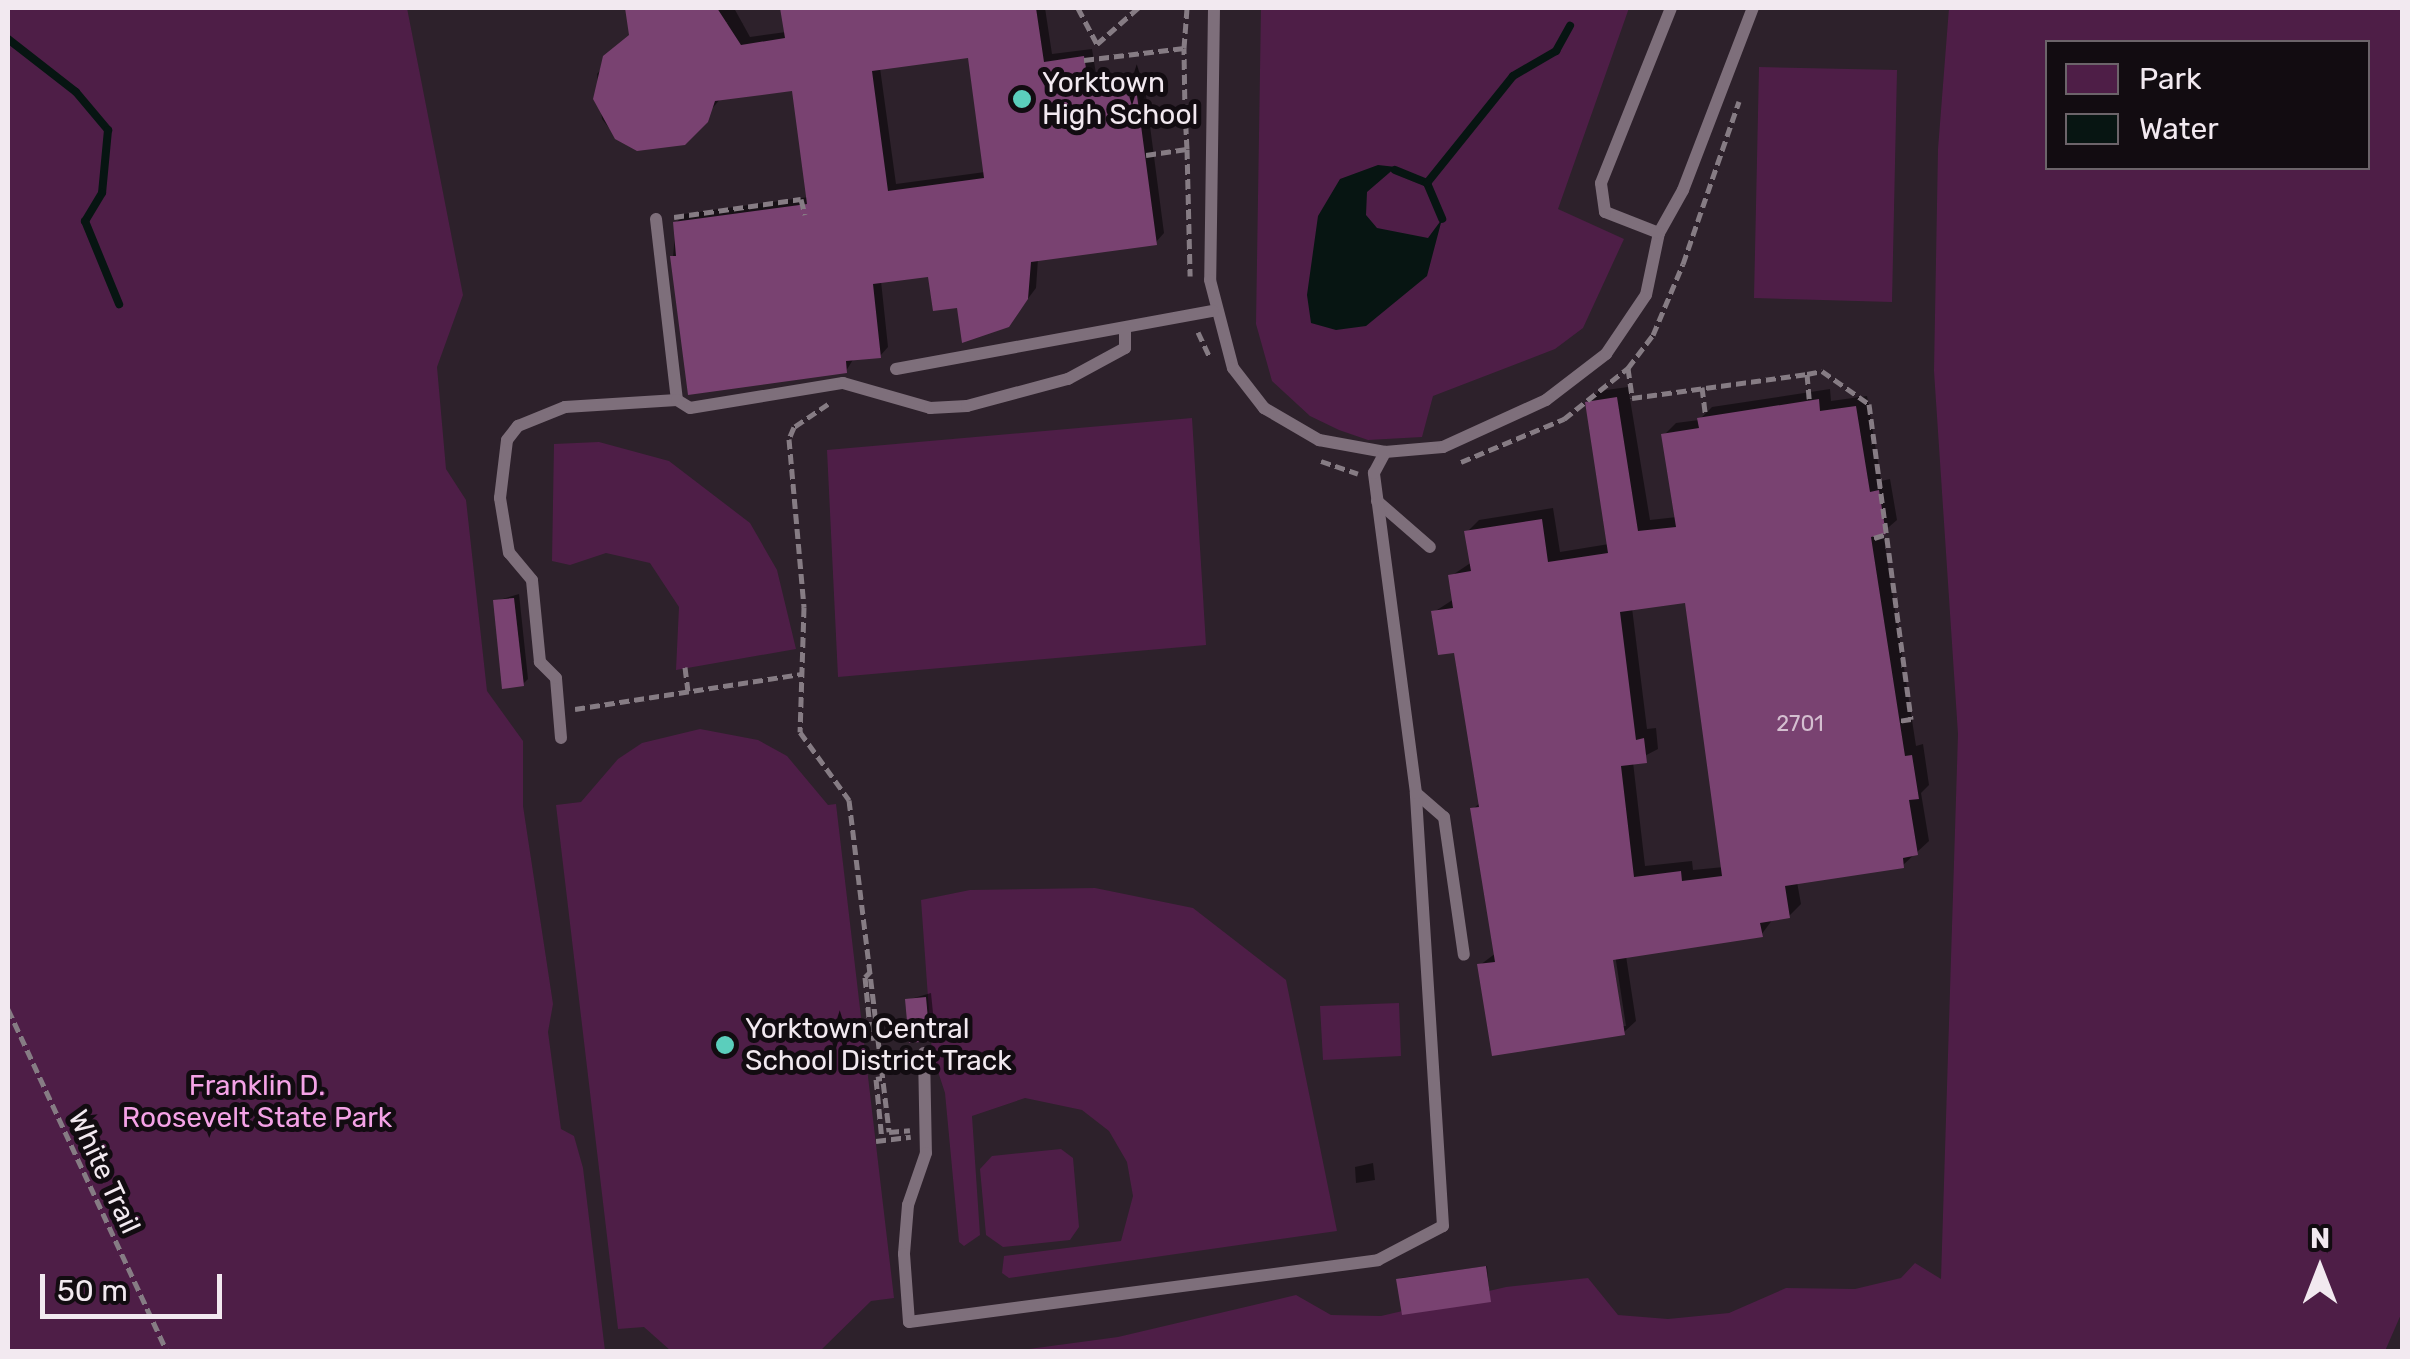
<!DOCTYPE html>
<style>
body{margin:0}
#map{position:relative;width:2410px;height:1359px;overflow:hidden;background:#2d212b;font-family:Rubik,sans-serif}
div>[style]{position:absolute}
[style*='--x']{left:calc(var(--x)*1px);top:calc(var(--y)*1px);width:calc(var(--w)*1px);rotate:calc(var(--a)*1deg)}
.green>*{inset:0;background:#4e1e47}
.water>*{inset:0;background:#071512}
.shadow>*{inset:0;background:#0007}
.stream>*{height:8px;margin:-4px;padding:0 4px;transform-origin:4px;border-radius:4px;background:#071512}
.building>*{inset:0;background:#794271}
.path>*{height:5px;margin-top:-2.5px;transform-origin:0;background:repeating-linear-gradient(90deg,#867c84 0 10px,transparent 0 15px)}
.lane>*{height:12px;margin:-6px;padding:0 6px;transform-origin:6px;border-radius:6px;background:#7e6f7b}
.dots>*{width:28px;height:28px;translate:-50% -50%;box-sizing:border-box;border:5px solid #120c11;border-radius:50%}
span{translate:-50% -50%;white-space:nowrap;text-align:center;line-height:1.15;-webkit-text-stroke:10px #120c11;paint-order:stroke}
.number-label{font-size:22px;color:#d4bfd0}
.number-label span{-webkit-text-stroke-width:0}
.poi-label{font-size:28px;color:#f2e9f0}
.left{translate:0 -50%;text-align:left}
.park-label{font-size:28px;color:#f4a2e6}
.street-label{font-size:28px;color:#f2e9f0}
.frame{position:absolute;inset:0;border:10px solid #f2e9f0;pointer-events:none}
.legend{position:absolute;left:2045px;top:40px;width:325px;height:130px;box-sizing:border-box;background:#120c11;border:2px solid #6c646a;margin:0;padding:12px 18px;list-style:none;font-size:30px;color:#f2e9f0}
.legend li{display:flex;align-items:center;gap:20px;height:50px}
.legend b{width:50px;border:2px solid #6c646a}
.north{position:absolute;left:2270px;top:1219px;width:100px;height:100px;-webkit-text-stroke:8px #120c11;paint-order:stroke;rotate:0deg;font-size:28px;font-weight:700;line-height:40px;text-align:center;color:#f2e9f0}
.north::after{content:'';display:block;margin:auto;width:35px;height:45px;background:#f2e9f0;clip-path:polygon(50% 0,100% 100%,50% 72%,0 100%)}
.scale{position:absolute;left:40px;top:1274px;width:182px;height:45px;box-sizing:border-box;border:5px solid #f2e9f0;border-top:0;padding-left:12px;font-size:30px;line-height:35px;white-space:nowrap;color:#f2e9f0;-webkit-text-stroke:8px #120c11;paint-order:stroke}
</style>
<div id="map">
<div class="green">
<i style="clip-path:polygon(8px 8px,407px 8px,463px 295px,437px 367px,446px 469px,466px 500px,487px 691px,523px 741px,523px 806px,553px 1004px,548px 1032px,561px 1129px,574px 1136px,583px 1168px,605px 1351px,8px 1351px)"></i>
<i style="clip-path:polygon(1261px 8px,1629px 8px,1558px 209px,1624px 239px,1583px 328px,1555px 349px,1433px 396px,1422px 437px,1368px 440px,1339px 430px,1310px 416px,1272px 381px,1256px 324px)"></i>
<i style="clip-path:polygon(evenodd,1949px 8px,2402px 8px,2402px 1312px,2385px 1351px,1007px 1352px,1118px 1337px,1296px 1295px,1331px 1315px,1381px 1316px,1506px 1287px,1588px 1278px,1618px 1315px,1668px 1319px,1729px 1313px,1786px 1288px,1855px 1289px,1901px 1278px,1915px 1263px,1941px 1279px,1958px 734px,1934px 371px,1938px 149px,1949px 8px,2048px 42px,2368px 42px,2368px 168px,2048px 168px,2048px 42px)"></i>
<i style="clip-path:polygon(1759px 67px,1897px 70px,1892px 302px,1754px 298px)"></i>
<i style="clip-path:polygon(1192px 418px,1206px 645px,838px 677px,827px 450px)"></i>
<i style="clip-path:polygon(599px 442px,669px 461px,750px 523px,777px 570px,796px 649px,676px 670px,679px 607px,650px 563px,606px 553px,570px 565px,552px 561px,554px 444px)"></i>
<i style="clip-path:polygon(700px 729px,758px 740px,787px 756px,828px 805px,836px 804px,894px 1298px,871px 1301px,820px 1351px,671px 1351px,644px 1327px,618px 1329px,556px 805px,581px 802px,618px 759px,642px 743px)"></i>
<i style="clip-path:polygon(1095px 888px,1193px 908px,1286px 980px,1337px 1231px,1009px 1278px,1002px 1273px,1004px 1256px,1121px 1241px,1133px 1196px,1127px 1162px,1109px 1131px,1082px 1110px,1025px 1098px,972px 1116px,980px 1235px,964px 1246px,959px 1242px,945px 1093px,932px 1053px,921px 900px,970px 890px)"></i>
<i style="clip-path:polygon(1399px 1003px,1401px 1056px,1323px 1060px,1320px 1006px)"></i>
<i style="clip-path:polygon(1061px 1149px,1073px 1158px,1079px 1227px,1070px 1240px,1003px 1247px,986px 1235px,980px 1169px,992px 1156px)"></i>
</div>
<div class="water">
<i style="clip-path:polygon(1378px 165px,1396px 167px,1367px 192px,1366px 215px,1377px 228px,1428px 238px,1442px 219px,1427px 276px,1366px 326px,1336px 330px,1311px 323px,1307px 295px,1318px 216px,1340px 179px)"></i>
</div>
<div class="shadow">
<i style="clip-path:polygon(evenodd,627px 8px,734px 8px,750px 37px,786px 32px,783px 8px,1045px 8px,1052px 54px,1092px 49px,1098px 86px,1144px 80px,1164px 233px,1156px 242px,1038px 259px,1036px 288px,1008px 325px,959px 305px,930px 274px,881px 281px,888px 347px,880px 356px,854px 358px,846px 371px,673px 257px,676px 223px,684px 214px,809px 197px,794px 88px,721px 98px,684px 142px,616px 137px,602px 119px,597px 74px,631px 34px,627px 8px,970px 55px,985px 172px,896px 184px,880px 68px,970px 55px)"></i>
<i style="clip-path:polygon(evenodd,1628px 387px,1650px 520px,1677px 517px,1664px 435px,1676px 423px,1699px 420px,1712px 407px,1830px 389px,1831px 401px,1867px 396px,1881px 481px,1890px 479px,1897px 520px,1883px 532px,1916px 746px,1923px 744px,1929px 785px,1921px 793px,1929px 841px,1903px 865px,1797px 882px,1801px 904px,1789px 916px,1773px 919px,1761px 935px,1626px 956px,1636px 1021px,1624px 1032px,1480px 965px,1496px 953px,1473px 809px,1481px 802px,1457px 650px,1434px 612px,1454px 599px,1451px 576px,1472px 562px,1467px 532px,1479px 520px,1553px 508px,1560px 552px,1609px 544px,1588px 403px,1599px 391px,1628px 387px,1687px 601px,1724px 867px,1693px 870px,1692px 861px,1645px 866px,1633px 762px,1658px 749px,1656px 728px,1647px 729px,1632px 608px,1687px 601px,1628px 387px,1609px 948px,1614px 948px,1626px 1026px,1621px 1026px,1609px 948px)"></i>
<i style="clip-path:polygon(519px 594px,528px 679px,523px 684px,496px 601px)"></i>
<i style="clip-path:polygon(931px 993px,935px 1033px,929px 1039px,907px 1000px)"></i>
<i style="clip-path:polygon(1373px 1163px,1375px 1180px,1356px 1183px,1355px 1167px)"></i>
<i style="clip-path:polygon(1487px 1266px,1490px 1300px,1399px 1280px,1401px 1278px)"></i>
</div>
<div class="stream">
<i style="--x:8;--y:39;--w:86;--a:37.9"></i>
<i style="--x:76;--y:92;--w:50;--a:49.9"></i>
<i style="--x:108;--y:130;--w:63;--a:95.4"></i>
<i style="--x:102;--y:193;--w:33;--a:121"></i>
<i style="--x:85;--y:221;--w:90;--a:67.7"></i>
<i style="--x:1395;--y:170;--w:35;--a:22"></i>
<i style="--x:1427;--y:183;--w:39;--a:67"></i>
<i style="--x:1427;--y:183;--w:137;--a:-51.2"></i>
<i style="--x:1513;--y:76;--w:50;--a:-30.2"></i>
<i style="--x:1556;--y:51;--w:29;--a:-61"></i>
</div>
<div class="building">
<i style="clip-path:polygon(evenodd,625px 8px,717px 8px,741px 45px,785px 38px,780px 8px,1036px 8px,1044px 62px,1084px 56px,1090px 93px,1136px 88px,1157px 245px,1031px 262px,1028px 299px,1009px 327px,962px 343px,957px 308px,933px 311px,928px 277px,873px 284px,881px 358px,846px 361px,847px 373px,688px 395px,670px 256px,676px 256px,673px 222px,807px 204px,792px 91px,715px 101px,708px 122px,685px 145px,637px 151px,615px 139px,593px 99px,603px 56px,629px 35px,625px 8px,968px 58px,984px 178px,888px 191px,872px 71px,968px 58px)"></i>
<i style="clip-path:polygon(evenodd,1617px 397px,1638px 531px,1676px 527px,1661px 434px,1699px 428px,1697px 418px,1819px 399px,1820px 411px,1856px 406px,1870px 492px,1879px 490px,1886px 534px,1871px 537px,1905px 756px,1912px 755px,1919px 799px,1909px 800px,1918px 855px,1903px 858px,1904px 868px,1785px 886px,1790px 918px,1760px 923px,1763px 937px,1613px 960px,1625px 1035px,1492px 1056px,1477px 964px,1495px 962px,1470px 808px,1479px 807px,1454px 653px,1438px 655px,1431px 611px,1453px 608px,1448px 575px,1471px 571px,1464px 531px,1542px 519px,1548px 562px,1608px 553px,1585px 402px,1617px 397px,1685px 603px,1722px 876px,1682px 881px,1681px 871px,1634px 877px,1621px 766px,1647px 763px,1644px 738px,1636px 740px,1620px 612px,1685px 603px)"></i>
<i style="clip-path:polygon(514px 598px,524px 686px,502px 689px,493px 600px)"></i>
<i style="clip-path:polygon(926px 997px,930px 1041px,909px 1043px,905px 999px)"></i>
<i style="clip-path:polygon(1486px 1266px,1491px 1302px,1402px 1315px,1396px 1279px)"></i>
</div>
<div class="path">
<i style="--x:1078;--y:8;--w:41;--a:62.2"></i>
<i style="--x:1097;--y:44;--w:55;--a:-41.3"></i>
<i style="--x:1084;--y:60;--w:101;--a:-6.8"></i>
<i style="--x:1184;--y:48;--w:40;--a:-85.7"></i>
<i style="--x:1141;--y:120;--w:44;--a:-7.8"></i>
<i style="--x:1185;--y:114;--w:66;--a:-90.9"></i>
<i style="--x:1187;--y:149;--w:127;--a:88.6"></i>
<i style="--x:1146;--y:155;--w:41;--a:-8.3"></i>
<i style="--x:1187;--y:149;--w:35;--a:-93"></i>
<i style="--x:674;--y:217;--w:128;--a:-8.1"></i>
<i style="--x:801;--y:199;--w:16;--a:76"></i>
<i style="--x:1198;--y:332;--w:29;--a:65"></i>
<i style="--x:1628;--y:368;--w:30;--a:82"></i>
<i style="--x:1632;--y:398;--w:177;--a:-7.8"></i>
<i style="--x:1807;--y:374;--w:25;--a:85"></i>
<i style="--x:1807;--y:374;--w:15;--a:-11"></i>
<i style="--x:1822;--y:371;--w:57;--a:35.1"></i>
<i style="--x:1869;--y:404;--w:318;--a:82.4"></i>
<i style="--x:1911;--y:719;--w:12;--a:171"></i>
<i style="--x:1702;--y:387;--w:26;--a:83"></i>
<i style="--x:828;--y:404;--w:41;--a:145.9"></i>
<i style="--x:794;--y:427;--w:13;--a:113"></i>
<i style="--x:789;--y:439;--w:169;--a:84.9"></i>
<i style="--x:804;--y:607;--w:125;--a:91.8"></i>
<i style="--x:800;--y:732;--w:84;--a:54.2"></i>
<i style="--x:849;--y:800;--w:334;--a:83.1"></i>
<i style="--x:889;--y:1132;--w:21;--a:-5"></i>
<i style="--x:1321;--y:461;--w:39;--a:19"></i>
<i style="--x:1461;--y:462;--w:112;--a:-22.7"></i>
<i style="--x:1564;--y:419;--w:82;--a:-38.6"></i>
<i style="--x:1628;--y:368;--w:41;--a:-52.9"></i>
<i style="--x:1653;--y:335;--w:77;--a:-67.1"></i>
<i style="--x:1683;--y:264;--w:172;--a:-71"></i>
<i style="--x:1874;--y:538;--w:14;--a:-17"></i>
<i style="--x:685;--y:667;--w:24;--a:83"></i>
<i style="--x:575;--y:709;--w:228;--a:-8.8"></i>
<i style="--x:870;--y:972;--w:7;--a:135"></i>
<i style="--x:865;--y:977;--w:61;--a:84.4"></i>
<i style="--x:871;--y:1038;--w:7;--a:-8"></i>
<i style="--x:8;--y:1009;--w:378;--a:65.1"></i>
<i style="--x:882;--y:1078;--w:6;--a:171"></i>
<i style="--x:876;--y:1079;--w:61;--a:84.4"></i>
<i style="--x:876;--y:1141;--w:35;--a:-7"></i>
</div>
<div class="lane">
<i style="--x:1214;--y:8;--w:272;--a:90.8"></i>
<i style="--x:1210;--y:280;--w:91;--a:75.4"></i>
<i style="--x:1233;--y:368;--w:51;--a:52.2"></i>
<i style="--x:1264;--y:408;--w:64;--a:30.2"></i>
<i style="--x:1319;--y:440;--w:67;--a:10.3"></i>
<i style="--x:1385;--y:452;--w:58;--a:-4.9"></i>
<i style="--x:1443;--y:447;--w:113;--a:-24.5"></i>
<i style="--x:1546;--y:400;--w:76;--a:-37.5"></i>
<i style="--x:1606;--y:354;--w:71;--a:-55.9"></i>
<i style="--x:1646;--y:295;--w:63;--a:-78.2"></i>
<i style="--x:1659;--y:233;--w:49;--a:-60.8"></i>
<i style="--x:1683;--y:190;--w:195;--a:-69"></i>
<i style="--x:656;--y:219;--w:182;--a:83.4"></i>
<i style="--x:1659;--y:233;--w:58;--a:-158.7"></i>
<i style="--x:1605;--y:212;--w:29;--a:-98"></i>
<i style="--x:1601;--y:183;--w:188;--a:-68.2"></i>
<i style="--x:896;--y:369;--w:322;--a:-10.4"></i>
<i style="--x:1377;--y:501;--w:70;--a:41"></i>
<i style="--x:561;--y:738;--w:60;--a:-94.8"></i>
<i style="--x:556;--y:678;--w:23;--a:-135"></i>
<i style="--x:540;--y:662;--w:82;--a:-95.6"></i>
<i style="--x:532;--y:580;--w:35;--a:-130"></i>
<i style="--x:509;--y:553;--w:56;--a:-99.3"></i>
<i style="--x:500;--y:498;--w:58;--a:-83.1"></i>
<i style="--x:507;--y:440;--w:18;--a:-52"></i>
<i style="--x:518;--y:426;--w:51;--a:-22"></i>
<i style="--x:565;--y:407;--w:112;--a:-3.6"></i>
<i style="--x:677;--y:400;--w:15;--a:32"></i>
<i style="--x:690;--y:408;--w:155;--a:-9.3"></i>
<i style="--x:843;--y:383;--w:91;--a:16"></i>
<i style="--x:930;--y:408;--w:37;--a:-3"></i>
<i style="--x:967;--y:406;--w:105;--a:-15"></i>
<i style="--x:1068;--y:379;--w:65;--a:-28.5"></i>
<i style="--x:1125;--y:348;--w:19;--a:-90"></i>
<i style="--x:1416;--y:793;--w:37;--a:41"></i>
<i style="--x:1444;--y:817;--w:139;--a:81.8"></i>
<i style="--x:924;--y:1053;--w:100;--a:88.9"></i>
<i style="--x:926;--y:1153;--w:55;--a:109.1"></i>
<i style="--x:908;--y:1205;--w:49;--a:94.7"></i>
<i style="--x:904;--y:1254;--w:68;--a:85.8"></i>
<i style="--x:909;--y:1322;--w:473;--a:-7.5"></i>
<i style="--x:1378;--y:1260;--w:73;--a:-27.6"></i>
<i style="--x:1443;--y:1226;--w:434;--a:-93.6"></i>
<i style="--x:1416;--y:793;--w:323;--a:-97.5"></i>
<i style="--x:1374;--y:473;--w:24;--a:-62"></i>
</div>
<div class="dots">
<i style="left:1022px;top:99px;background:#5bcebc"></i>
<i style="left:725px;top:1045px;background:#5bcebc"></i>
</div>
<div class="number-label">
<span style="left:1800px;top:724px">2701</span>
</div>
<div class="poi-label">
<span class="left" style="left:1042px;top:99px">Yorktown<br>High School</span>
<span class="left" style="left:745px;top:1045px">Yorktown Central<br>School District Track</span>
</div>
<div class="park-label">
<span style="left:257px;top:1102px">Franklin D.<br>Roosevelt State Park</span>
</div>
<div class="street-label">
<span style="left:104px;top:1172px;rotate:65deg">White Trail</span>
</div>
<div class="frame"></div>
<ul class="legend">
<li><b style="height:28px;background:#4e1e47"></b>Park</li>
<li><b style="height:28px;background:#071512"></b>Water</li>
</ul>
<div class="north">N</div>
<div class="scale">50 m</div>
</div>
